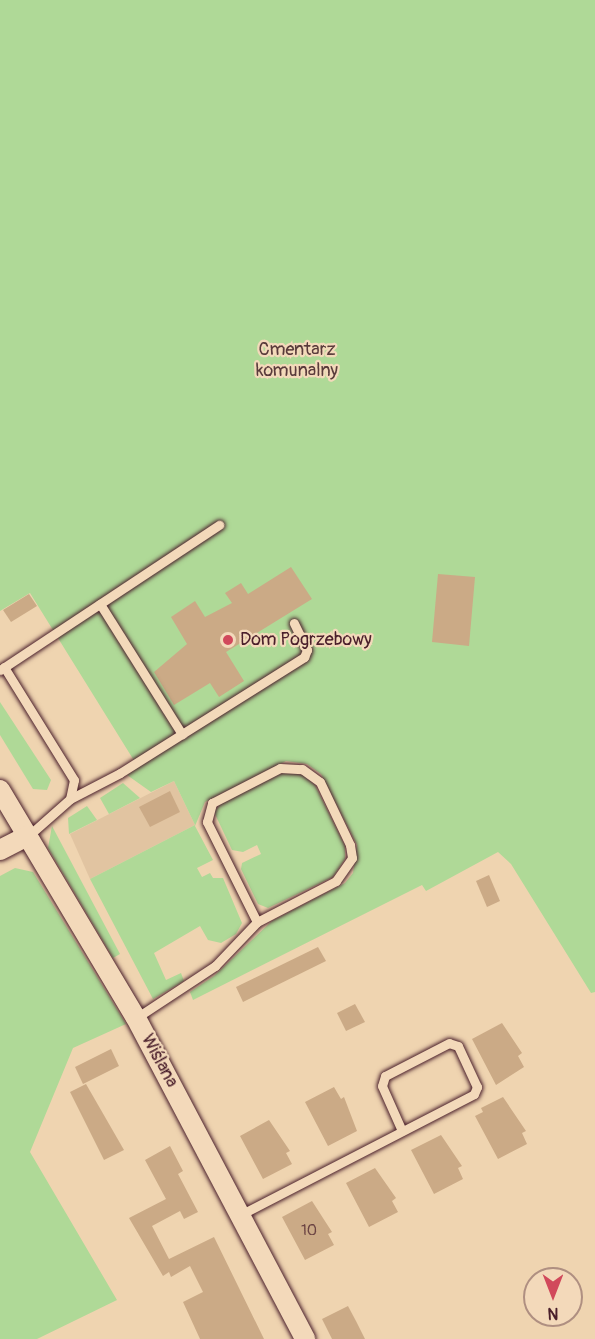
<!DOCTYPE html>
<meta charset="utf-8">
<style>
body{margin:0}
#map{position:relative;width:595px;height:1339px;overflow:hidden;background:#efd4b0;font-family:Pangolin,sans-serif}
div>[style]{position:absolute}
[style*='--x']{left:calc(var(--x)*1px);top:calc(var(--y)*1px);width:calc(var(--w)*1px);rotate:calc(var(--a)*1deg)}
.built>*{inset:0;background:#e1c4a1}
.green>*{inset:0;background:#afd997}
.building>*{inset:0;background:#cbaa86}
.roads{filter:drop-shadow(0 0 2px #4a1f2b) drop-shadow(0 0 2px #4a1f2b)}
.lane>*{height:9px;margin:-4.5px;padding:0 4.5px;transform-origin:4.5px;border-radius:4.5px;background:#f3d9ba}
.street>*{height:20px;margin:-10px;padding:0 10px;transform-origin:10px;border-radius:10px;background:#f3d9ba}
.dots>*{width:16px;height:16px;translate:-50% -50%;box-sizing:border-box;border:3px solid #f3d9ba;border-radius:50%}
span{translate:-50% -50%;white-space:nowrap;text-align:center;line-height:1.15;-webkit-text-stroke:4.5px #f3d9ba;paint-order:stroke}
.number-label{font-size:15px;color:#6a4242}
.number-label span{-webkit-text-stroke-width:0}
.park-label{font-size:18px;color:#593b3b}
.poi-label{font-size:18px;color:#4a1f2b}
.left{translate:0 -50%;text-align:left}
.street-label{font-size:18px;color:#4a1f2b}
.north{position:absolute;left:523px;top:1267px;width:60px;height:60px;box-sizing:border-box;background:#f3d9ba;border:2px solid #af8f81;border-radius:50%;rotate:180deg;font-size:16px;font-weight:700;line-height:24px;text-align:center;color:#4a1f2b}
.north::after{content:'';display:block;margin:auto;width:21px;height:27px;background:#d1495b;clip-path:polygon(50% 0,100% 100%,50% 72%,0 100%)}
</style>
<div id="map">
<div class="built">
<i style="clip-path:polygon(174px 781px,195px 825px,90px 879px,70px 834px)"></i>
</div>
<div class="green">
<i style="clip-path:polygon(0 0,595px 0,595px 992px,591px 993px,511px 864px,498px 852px,426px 891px,422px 885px,193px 1000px,190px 992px,214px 976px,272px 921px,345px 883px,353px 873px,357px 845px,321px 774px,307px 764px,286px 761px,205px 802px,195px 826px,213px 860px,197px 868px,202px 877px,210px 873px,213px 878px,223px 878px,242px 923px,236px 934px,221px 943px,208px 940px,200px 926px,154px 953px,166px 980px,181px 973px,184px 981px,153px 999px,90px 879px,195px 825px,174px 781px,151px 792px,127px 775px,138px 767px,30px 593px,0 611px)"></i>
<i style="clip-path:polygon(0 702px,51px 780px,47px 790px,33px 789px,0 735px)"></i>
<i style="clip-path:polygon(284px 772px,303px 775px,315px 785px,345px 846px,345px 859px,333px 877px,268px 908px,258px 904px,241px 869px,242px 863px,261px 854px,257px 845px,243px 852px,232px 850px,214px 812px,221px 803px)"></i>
<i style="clip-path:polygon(123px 783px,140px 798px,109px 814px,100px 798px)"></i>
<i style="clip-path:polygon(87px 806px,97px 820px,69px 834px,68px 818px)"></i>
<i style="clip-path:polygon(52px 826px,120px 954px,113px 958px,48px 848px)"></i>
<i style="clip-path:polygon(15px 868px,33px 872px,126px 1024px,73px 1048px,30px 1152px,117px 1300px,37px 1339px,0 1339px,0 876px)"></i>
</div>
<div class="building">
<i style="clip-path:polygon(291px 567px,312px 599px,226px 652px,244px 681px,219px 697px,210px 683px,174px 705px,154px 672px,187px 644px,171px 617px,195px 601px,205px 617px,232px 603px,225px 593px,241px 583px,248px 594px)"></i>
<i style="clip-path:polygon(438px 574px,475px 577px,469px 646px,432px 642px)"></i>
<i style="clip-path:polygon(29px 594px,37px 606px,11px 622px,3px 610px)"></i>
<i style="clip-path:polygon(170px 791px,180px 812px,150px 827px,139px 807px)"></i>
<i style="clip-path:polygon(489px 875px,500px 901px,487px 907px,476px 881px)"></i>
<i style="clip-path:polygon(318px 947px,326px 961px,243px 1002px,236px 987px)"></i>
<i style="clip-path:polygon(355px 1004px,365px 1022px,346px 1031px,337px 1013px)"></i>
<i style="clip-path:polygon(502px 1023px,522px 1053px,518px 1056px,524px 1067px,496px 1085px,472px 1039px)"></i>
<i style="clip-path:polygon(111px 1049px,119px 1066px,83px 1084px,75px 1067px)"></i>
<i style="clip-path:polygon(86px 1084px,124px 1150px,104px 1160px,70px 1092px)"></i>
<i style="clip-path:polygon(334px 1087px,341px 1099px,344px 1097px,357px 1131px,328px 1146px,305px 1102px)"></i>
<i style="clip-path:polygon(503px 1097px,526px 1131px,522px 1133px,527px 1144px,498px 1159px,475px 1116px,483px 1112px,481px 1108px)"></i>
<i style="clip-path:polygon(269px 1120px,290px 1151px,286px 1153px,292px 1164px,263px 1179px,240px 1136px)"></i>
<i style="clip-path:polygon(441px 1135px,462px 1166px,458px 1168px,463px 1179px,434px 1194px,411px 1150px)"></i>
<i style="clip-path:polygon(170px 1146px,183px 1171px,178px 1174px,198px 1212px,184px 1219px,180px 1211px,152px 1226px,169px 1259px,214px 1237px,264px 1339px,200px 1339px,183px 1302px,203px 1292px,190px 1266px,171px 1277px,169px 1272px,163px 1276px,129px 1218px,166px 1199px,145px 1160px)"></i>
<i style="clip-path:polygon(375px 1168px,396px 1198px,392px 1201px,398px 1212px,369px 1227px,346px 1183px)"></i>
<i style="clip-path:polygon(312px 1201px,332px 1232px,328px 1234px,334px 1245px,305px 1260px,282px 1217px)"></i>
<i style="clip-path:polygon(348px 1306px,357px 1323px,365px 1339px,332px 1339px,322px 1319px)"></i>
</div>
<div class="roads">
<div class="lane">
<i style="--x:100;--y:604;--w:154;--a:57.8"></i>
<i style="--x:4;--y:667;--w:133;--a:58.2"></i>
<i style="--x:74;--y:780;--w:19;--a:102"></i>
<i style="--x:70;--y:799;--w:56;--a:138.6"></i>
<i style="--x:0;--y:670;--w:263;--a:-33.5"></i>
<i style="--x:70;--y:799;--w:56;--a:-27.5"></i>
<i style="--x:120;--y:773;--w:218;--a:-32.2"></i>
<i style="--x:304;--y:657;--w:8;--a:-67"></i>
<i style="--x:307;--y:650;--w:30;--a:-116"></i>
<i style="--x:136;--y:1018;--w:95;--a:-33.4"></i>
<i style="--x:215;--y:966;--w:61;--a:-46.3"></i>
<i style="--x:257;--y:922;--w:112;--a:-116.6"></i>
<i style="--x:207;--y:822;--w:20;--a:-75"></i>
<i style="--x:212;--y:803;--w:76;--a:-27.2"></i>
<i style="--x:280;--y:768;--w:22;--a:3"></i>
<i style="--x:302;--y:769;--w:22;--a:36"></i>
<i style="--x:320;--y:782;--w:70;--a:64.5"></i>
<i style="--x:350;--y:845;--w:13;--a:81"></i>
<i style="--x:352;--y:858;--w:28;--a:125"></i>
<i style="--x:336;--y:881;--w:89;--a:152.6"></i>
<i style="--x:240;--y:1215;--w:263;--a:-27.3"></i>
<i style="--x:474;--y:1094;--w:8;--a:-67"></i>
<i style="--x:477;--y:1087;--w:45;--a:-114.9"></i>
<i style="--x:458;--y:1046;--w:9;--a:-162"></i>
<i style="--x:449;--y:1043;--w:72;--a:152.7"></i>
<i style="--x:385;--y:1076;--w:10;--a:107"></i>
<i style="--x:382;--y:1086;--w:49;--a:66"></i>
</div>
<div class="street">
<i style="--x:0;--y:790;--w:265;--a:59.2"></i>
<i style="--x:136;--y:1018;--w:363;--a:62.2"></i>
<i style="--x:0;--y:850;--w:31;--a:-27"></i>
</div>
</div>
<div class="dots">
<i style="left:228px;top:640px;background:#d1495b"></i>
</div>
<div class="number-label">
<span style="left:309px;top:1231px">10</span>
</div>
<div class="park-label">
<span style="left:297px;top:361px">Cmentarz<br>komunalny</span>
</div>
<div class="poi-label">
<span class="left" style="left:240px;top:640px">Dom Pogrzebowy</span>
</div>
<div class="street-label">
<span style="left:159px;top:1061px;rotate:62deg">Wiślana</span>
</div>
<div class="north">N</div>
</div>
